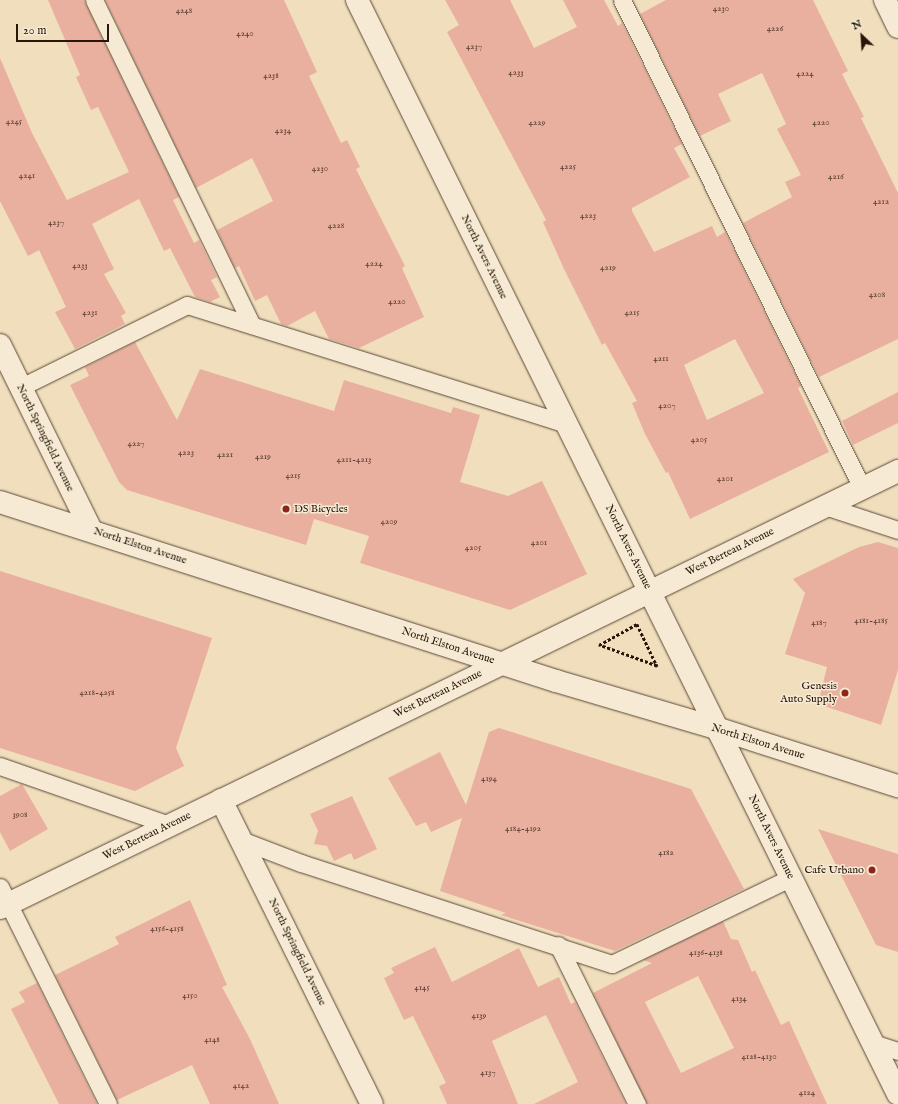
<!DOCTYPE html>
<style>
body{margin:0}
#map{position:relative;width:898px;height:1104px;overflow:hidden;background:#f1debd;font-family:"IM FELL English",serif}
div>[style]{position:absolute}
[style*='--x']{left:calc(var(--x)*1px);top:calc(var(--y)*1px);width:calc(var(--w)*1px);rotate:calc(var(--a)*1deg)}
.building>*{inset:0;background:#eab09f}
.path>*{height:2.5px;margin-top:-1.25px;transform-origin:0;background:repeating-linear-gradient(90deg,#271609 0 3px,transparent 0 5px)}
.roads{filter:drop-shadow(0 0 1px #5a4836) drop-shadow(0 0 1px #5a4836)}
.lane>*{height:17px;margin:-8.5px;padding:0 8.5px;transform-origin:8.5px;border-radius:8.5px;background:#f6ead4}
.street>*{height:22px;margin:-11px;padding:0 11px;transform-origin:11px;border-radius:11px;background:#f6ead4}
.secondary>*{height:22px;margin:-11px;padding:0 11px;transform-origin:11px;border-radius:11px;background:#f6ead4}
.dots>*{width:11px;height:11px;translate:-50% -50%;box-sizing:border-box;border:2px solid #f6ead4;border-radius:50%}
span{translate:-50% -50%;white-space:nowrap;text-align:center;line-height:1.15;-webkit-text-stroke:3px #f6ead4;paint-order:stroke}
.number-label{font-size:9px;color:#583c2e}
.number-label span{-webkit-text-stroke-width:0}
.street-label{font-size:11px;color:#271609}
.poi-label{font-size:11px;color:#271609}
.left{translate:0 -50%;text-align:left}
.right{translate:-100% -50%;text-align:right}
.north{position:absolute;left:842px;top:16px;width:40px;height:40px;-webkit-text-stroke:3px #f6ead4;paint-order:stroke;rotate:335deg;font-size:11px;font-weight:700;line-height:16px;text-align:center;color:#271609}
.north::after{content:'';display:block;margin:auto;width:14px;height:18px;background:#271609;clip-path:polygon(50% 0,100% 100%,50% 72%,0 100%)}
.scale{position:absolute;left:16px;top:24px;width:93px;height:18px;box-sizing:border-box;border:2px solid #271609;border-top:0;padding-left:5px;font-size:12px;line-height:14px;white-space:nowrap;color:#271609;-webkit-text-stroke:3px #f6ead4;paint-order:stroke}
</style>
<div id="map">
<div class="building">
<i style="clip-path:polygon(48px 0,84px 0,179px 197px,173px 200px,194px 243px,199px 240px,217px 277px,211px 280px,220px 297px,210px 302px,195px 297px,170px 248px,164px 251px,139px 199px,92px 224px,114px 269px,104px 274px,126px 313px,121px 316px,125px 324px,75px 349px,55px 312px,66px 307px,39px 250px,28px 256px,0 201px,0 58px,32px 133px,67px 200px,129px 172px,98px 107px,91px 110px,76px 77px,80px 75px)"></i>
<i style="clip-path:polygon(105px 0,284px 0,317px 72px,309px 76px,341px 143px,347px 140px,360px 167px,356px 169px,405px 266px,402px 268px,424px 317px,359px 348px,329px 339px,315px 311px,287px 326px,281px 324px,267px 295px,255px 301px,239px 266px,235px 268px,217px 230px,273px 201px,252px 158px,196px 188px)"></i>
<i style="clip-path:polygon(evenodd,445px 0,510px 0,534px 48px,577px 27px,563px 0,604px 0,618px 26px,622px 23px,682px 144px,674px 148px,690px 177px,632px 208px,632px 211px,654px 252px,712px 226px,717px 237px,725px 232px,801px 386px,798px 388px,829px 452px,690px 519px,668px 472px,666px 473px,645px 434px,632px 403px,637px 401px,605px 343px,602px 345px,564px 269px,543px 222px,546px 220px,447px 32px,459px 25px,445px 0,735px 339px,764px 393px,707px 420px,684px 365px,735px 339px)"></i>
<i style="clip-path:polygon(666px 0,813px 0,848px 71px,842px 74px,864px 117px,861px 118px,898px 193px,898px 339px,819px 377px,743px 223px,792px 197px,785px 182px,801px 175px,777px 129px,786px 124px,762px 73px,718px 94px,731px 121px,700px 136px,640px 14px)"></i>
<i style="clip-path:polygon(135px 342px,177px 420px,200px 369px,334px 411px,344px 380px,451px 413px,453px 407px,480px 415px,460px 482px,508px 496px,542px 481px,587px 574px,510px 610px,360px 563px,369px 536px,314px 519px,306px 545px,127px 490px,119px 482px,70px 385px,89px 376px,85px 367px)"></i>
<i style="clip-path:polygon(898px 392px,898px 423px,853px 445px,842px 421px)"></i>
<i style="clip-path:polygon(878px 542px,898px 548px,898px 670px,881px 725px,818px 704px,827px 667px,785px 654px,805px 593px,793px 579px,859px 547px)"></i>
<i style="clip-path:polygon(0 571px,212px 638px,176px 748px,184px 766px,135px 791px,0 748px)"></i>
<i style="clip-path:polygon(499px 728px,691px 789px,744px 889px,615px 951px,501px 915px,506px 913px,440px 891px,462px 818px,431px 832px,426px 822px,416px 826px,388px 778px,440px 752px,466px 805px,489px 732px)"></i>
<i style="clip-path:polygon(22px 784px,48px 829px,10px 851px,0 832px,0 796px)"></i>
<i style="clip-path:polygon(352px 796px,377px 849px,354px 860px,351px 853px,334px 861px,327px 846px,314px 844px,318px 831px,310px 814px)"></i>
<i style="clip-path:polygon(818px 829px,898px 854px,898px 952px,876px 945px)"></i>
<i style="clip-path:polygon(190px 900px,227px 985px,222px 987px,250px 1039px,279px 1104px,210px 1104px,192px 1065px,117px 1100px,55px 975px,119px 944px,115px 937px)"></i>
<i style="clip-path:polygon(evenodd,723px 921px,731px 939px,738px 940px,752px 972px,755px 970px,781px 1025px,789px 1021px,827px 1104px,647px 1104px,593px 993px,652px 963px,643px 960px,723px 921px,698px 976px,734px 1048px,681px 1073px,645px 1002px,698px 976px)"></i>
<i style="clip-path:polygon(435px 947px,452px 982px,519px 948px,538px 987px,559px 977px,571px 1004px,575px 1002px,626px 1104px,534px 1104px,578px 1082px,546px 1015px,492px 1041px,518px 1104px,447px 1104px,439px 1086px,446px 1083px,413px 1016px,404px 1020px,384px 978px,394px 973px,391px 968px)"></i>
<i style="clip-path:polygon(37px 983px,97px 1104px,59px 1104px,11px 1009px,25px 1002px,19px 992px)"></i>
</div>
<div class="path">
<i style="--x:637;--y:624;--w:47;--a:64.5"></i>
<i style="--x:657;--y:666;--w:62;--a:-160.1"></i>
<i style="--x:599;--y:645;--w:43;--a:-28.9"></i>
</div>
<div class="roads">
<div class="lane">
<i style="--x:94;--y:0;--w:361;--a:64.1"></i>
<i style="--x:622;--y:0;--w:544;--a:63.81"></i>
<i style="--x:21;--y:387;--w:185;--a:-26.3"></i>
<i style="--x:187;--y:305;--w:398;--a:17.4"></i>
<i style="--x:825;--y:506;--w:77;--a:18.2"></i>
<i style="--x:0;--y:766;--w:179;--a:19.2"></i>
<i style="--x:241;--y:840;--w:64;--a:21"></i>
<i style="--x:301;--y:863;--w:327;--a:18"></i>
<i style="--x:612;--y:964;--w:198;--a:-25.8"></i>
<i style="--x:0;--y:887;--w:242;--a:63.5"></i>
<i style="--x:558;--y:945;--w:178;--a:63.6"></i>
<i style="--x:873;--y:1043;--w:26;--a:18"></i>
</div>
<div class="street">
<i style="--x:357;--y:0;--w:1220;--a:63.69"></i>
<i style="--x:885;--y:0;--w:30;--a:64"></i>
<i style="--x:0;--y:345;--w:206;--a:63.8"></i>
<i style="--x:221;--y:800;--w:339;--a:63.6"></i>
<i style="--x:0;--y:908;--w:999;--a:-25.95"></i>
</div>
<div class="secondary">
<i style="--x:0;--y:502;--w:584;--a:17.85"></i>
<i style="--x:556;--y:681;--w:170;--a:16.4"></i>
<i style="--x:719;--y:729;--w:188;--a:17.7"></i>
</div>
</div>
<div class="dots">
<i style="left:286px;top:509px;background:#8f2418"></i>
<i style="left:845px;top:693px;background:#8f2418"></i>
<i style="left:872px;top:870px;background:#8f2418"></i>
</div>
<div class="number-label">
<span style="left:721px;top:9px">4230</span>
<span style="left:184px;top:11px">4248</span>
<span style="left:775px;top:29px">4226</span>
<span style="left:245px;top:34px">4240</span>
<span style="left:474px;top:47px">4237</span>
<span style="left:516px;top:73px">4233</span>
<span style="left:805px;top:74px">4224</span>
<span style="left:271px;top:76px">4238</span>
<span style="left:14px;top:122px">4245</span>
<span style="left:537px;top:123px">4229</span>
<span style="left:821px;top:123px">4220</span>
<span style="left:283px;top:131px">4234</span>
<span style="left:568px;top:167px">4225</span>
<span style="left:320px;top:169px">4230</span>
<span style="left:27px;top:176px">4241</span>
<span style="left:836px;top:177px">4216</span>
<span style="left:881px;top:202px">4212</span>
<span style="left:588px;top:216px">4223</span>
<span style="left:56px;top:223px">4237</span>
<span style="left:336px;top:226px">4228</span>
<span style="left:374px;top:264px">4224</span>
<span style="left:80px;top:266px">4233</span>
<span style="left:608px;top:268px">4219</span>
<span style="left:877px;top:295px">4208</span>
<span style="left:397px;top:302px">4220</span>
<span style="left:90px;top:313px">4231</span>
<span style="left:632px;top:313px">4215</span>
<span style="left:661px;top:359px">4211</span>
<span style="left:667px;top:406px">4207</span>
<span style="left:699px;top:440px">4205</span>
<span style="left:136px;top:444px">4227</span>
<span style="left:186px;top:453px">4223</span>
<span style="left:225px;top:455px">4221</span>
<span style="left:263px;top:457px">4219</span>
<span style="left:354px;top:460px">4211-4213</span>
<span style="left:293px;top:476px">4215</span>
<span style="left:725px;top:479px">4201</span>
<span style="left:389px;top:522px">4209</span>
<span style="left:539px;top:543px">4201</span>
<span style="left:473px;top:548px">4205</span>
<span style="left:871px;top:621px">4181-4185</span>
<span style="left:819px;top:623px">4187</span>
<span style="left:97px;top:693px">4218-4258</span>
<span style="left:489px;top:779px">4194</span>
<span style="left:20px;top:815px">3908</span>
<span style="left:523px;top:829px">4184-4192</span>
<span style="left:666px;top:853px">4182</span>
<span style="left:167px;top:929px">4156-4158</span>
<span style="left:706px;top:953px">4136-4138</span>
<span style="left:422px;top:988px">4145</span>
<span style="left:190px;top:996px">4150</span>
<span style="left:739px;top:999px">4134</span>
<span style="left:479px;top:1016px">4139</span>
<span style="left:212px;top:1040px">4148</span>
<span style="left:759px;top:1057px">4128-4130</span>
<span style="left:488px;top:1073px">4137</span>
<span style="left:241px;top:1086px">4142</span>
<span style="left:807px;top:1093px">4124</span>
</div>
<div class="street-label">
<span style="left:484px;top:257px;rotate:64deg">North Avers Avenue</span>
<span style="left:45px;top:438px;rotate:64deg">North Springfield Avenue</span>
<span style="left:140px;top:546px;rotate:18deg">North Elston Avenue</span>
<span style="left:628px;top:547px;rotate:64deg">North Avers Avenue</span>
<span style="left:730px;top:552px;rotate:-26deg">West Berteau Avenue</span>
<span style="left:448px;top:646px;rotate:18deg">North Elston Avenue</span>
<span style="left:438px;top:694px;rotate:-26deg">West Berteau Avenue</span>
<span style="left:758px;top:742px;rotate:17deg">North Elston Avenue</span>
<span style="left:147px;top:836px;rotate:-26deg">West Berteau Avenue</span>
<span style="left:771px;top:837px;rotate:64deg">North Avers Avenue</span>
<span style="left:297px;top:952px;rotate:64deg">North Springfield Avenue</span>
</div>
<div class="poi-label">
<span class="left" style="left:294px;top:509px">DS Bicycles</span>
<span class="right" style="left:837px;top:693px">Genesis<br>Auto Supply</span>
<span class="right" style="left:864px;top:870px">Cafe Urbano</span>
</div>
<div class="north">N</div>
<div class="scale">20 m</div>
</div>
